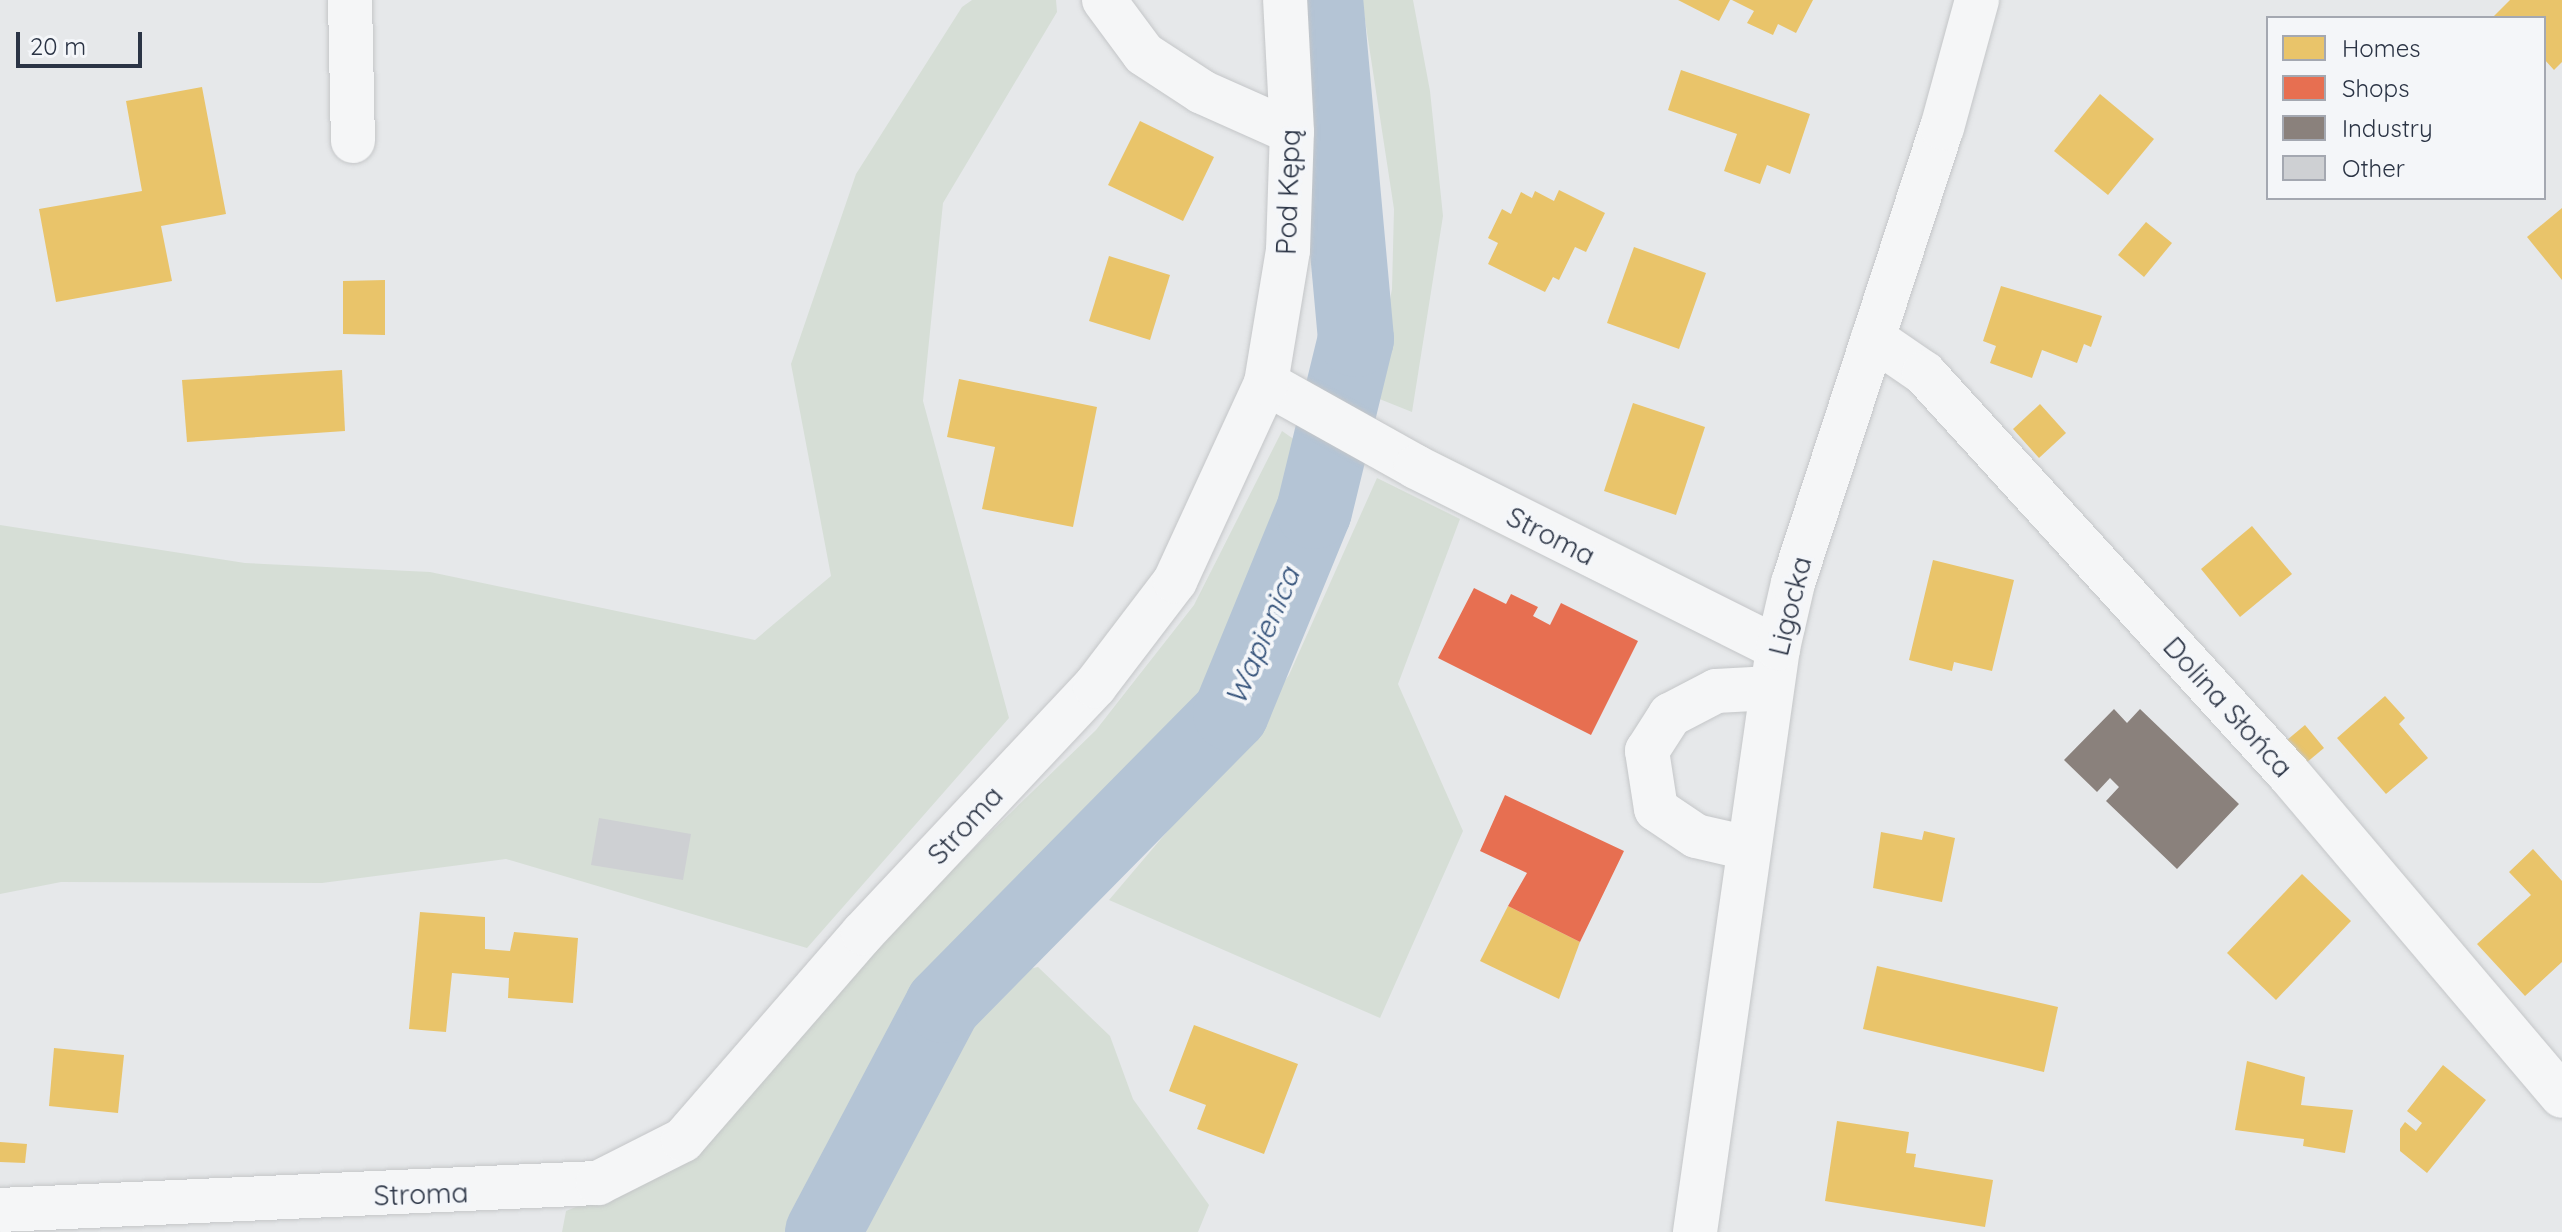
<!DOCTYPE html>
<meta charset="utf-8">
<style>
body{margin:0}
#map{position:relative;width:2562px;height:1232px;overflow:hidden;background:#e6e8ea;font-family:Quicksand,sans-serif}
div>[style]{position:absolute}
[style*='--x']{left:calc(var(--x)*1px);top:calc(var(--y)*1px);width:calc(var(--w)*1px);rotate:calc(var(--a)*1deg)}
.green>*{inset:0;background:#d6ded6}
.homes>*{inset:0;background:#e9c46a}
.shops>*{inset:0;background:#e76f51}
.industry>*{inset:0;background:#8a817c}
.river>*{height:76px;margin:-38px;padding:0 38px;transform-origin:38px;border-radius:38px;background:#b4c4d5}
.building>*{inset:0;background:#ced0d3}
.roads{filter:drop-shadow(0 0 2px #c4c6c8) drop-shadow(0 0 2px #c4c6c8)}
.minor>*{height:44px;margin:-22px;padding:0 22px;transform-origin:22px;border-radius:22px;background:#f5f6f7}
span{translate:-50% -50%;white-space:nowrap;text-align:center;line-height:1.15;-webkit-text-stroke:8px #f4f6f9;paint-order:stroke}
.street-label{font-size:28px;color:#2b3445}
.water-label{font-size:30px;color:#34527a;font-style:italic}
.legend{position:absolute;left:2266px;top:16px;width:280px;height:184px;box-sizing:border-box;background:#f4f6f9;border:2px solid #a4a8b1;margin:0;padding:10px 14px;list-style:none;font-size:24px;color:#2b3445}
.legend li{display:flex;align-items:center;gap:16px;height:40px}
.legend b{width:40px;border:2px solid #a4a8b1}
.scale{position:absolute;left:16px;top:32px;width:126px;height:36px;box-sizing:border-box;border:4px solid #2b3445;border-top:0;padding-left:10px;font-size:24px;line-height:28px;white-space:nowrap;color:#2b3445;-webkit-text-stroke:6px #f4f6f9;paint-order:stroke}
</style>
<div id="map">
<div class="green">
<i style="clip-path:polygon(972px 0,1056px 0,1057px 12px,943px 203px,923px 401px,1009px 718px,807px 948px,506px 859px,322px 883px,61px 882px,0 894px,0 525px,245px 563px,430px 572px,755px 640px,831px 576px,791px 364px,856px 174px,962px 7px)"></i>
<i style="clip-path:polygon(1362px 0,1413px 0,1430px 91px,1443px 216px,1412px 412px,1372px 396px,1392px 289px,1394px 209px)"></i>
<i style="clip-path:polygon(1282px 431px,1311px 451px,1215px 711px,923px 1002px,803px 1232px,562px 1232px,566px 1211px,689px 1161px,894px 926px,1096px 730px,1194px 605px)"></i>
<i style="clip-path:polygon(1377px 478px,1460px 519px,1398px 684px,1463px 831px,1380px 1018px,1109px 900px,1228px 760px,1289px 675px)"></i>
<i style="clip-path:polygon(1038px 967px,1110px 1036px,1133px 1099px,1209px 1205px,1198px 1232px,866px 1232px,945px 1052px,1001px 975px)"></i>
</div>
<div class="homes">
<i style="clip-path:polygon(1678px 0,1730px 0,1719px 21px)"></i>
<i style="clip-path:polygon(1732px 0,1813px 0,1796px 33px,1778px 24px,1773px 35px,1747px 23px,1754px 11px)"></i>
<i style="clip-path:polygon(2510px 0,2562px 0,2562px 62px,2554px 70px,2544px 59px,2544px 18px,2492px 18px)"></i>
<i style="clip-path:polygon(1681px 70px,1810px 114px,1790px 174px,1767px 165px,1760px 184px,1724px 171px,1737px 134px,1668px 110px)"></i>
<i style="clip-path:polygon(202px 87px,226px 214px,161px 226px,172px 281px,56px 302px,39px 209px,142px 191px,126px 101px)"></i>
<i style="clip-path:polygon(2100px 94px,2154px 139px,2108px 195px,2054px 151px)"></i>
<i style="clip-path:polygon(1140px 121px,1214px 157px,1183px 221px,1108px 185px)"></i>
<i style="clip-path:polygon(1559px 190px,1605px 213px,1586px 252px,1575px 247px,1559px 280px,1553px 277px,1545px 292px,1488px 264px,1498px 243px,1488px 238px,1502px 209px,1511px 214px,1521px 192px,1532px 198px,1535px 191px,1554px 201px)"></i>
<i style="clip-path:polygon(2562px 208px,2562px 280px,2527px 237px)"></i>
<i style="clip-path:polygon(2146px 222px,2172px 243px,2144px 277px,2118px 255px)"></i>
<i style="clip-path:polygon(1634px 247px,1706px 273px,1679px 349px,1607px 323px)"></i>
<i style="clip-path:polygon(1109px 256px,1170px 275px,1150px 340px,1089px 321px)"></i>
<i style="clip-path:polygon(385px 280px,385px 335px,343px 334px,343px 281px)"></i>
<i style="clip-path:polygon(2001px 286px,2102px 316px,2091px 347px,2084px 344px,2077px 363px,2042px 350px,2032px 378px,1990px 363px,1996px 346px,1983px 341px)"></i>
<i style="clip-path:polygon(342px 370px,345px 431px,187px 442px,182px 380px)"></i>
<i style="clip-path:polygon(959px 379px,1097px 407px,1073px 527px,982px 509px,995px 447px,947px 437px)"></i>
<i style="clip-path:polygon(1633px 403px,1705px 427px,1676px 515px,1604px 491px)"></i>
<i style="clip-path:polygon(2040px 404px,2066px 433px,2039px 458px,2013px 429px)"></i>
<i style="clip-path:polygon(2252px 526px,2292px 574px,2240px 617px,2201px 569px)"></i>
<i style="clip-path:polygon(1933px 560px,2014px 580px,1992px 671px,1954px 662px,1952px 671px,1909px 660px)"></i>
<i style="clip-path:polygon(2385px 696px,2405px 718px,2399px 724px,2428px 758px,2386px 794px,2337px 738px)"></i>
<i style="clip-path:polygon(2305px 725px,2324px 748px,2306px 763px,2287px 740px)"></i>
<i style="clip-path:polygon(1924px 831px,1955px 838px,1942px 902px,1873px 888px,1881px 832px,1922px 840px)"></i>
<i style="clip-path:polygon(2533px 849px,2562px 881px,2562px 962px,2525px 996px,2477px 944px,2531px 895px,2509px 872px)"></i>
<i style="clip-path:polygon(2302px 874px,2351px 921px,2276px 1000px,2227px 953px)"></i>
<i style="clip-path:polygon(1508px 906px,1580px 942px,1559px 999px,1480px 961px)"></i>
<i style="clip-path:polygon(420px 912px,485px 917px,485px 949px,510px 951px,514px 932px,578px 938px,573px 1003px,508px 998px,509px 978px,452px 973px,446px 1032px,409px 1029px)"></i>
<i style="clip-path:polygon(1877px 966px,2058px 1007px,2044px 1072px,1863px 1029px)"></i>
<i style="clip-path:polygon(1194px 1025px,1298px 1064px,1264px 1154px,1197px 1129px,1206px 1105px,1169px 1091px)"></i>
<i style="clip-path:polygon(54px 1048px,124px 1055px,118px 1113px,49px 1106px)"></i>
<i style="clip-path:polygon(2247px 1061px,2305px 1077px,2301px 1105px,2353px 1110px,2345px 1153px,2303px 1146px,2304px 1139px,2235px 1130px)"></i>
<i style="clip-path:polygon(2443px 1065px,2486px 1100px,2427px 1173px,2400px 1151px,2400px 1129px,2405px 1122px,2416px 1131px,2422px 1123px,2407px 1111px)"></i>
<i style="clip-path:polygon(1837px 1121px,1909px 1132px,1906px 1153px,1916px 1154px,1914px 1167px,1993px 1180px,1985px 1227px,1825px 1201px)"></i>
<i style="clip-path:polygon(0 1142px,27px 1144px,25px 1163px,0 1162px)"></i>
</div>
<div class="shops">
<i style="clip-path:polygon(1474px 588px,1506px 604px,1511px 594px,1538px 607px,1533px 616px,1550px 625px,1561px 603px,1638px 641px,1591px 735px,1438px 658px)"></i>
<i style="clip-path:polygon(1505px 795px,1624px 851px,1580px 942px,1508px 906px,1527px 873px,1480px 851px)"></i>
</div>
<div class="industry">
<i style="clip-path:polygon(2114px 709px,2127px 723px,2140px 709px,2239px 804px,2177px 869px,2106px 801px,2119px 787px,2110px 778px,2097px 792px,2064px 760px)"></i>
</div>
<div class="river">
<i style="--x:823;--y:1232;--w:257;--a:-62.1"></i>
<i style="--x:943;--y:1005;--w:410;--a:-45.4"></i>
<i style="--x:1231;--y:713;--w:218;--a:-67.7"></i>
<i style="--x:1314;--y:511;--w:177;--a:-76.3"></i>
<i style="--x:1356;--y:339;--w:340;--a:-95.2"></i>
</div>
<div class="building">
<i style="clip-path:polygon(599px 818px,691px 834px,683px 880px,591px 865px)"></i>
</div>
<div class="roads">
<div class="minor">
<i style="--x:350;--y:0;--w:141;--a:88.8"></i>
<i style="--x:1104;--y:0;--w:67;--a:53.5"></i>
<i style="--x:1144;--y:54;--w:69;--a:33.2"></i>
<i style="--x:1202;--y:92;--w:98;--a:24"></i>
<i style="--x:1873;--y:338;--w:62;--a:34.5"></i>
<i style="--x:1924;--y:373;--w:542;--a:47.69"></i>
<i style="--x:2289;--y:774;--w:422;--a:49.7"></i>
<i style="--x:1266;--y:383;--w:172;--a:29.2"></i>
<i style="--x:1416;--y:467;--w:405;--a:26.6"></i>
<i style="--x:1748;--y:848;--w:53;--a:-167"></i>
<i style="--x:1696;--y:836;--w:48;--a:-146"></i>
<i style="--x:1656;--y:809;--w:59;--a:-98.8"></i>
<i style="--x:1647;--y:751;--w:43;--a:-57.4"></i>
<i style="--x:1670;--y:715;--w:52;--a:-27.6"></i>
<i style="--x:1716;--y:691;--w:55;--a:-3.1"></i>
<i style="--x:0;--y:1210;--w:599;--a:-2.59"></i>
<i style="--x:598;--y:1183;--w:95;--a:-26.8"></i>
<i style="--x:683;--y:1140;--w:274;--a:-49"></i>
<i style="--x:863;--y:933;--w:339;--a:-46.8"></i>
<i style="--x:1095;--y:686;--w:132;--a:-52.7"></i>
<i style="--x:1175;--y:581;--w:218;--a:-65.3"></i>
<i style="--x:1266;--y:383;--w:135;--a:-80.6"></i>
<i style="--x:1288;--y:250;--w:118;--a:-88.1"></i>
<i style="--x:1292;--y:132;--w:132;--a:-93"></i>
<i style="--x:1695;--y:1232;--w:590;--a:-81.91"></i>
<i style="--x:1778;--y:648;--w:67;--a:-77"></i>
<i style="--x:1793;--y:583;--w:479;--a:-71.9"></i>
<i style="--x:1942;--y:128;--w:133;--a:-74.7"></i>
</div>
</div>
<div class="street-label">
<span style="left:1288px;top:192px;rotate:-88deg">Pod Kępą</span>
<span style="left:1551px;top:536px;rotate:27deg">Stroma</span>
<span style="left:1790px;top:606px;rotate:-76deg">Ligocka</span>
<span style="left:2228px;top:707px;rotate:48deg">Dolina Słońca</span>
<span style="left:965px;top:825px;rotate:-47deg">Stroma</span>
<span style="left:421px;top:1194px;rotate:-2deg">Stroma</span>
</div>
<div class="water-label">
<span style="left:1262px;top:636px;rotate:-67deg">Wapienica</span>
</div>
<ul class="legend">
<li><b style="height:22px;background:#e9c46a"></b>Homes</li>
<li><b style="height:22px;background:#e76f51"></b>Shops</li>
<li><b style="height:22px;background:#8a817c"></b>Industry</li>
<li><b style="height:22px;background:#ced0d3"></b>Other</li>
</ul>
<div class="scale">20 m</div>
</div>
